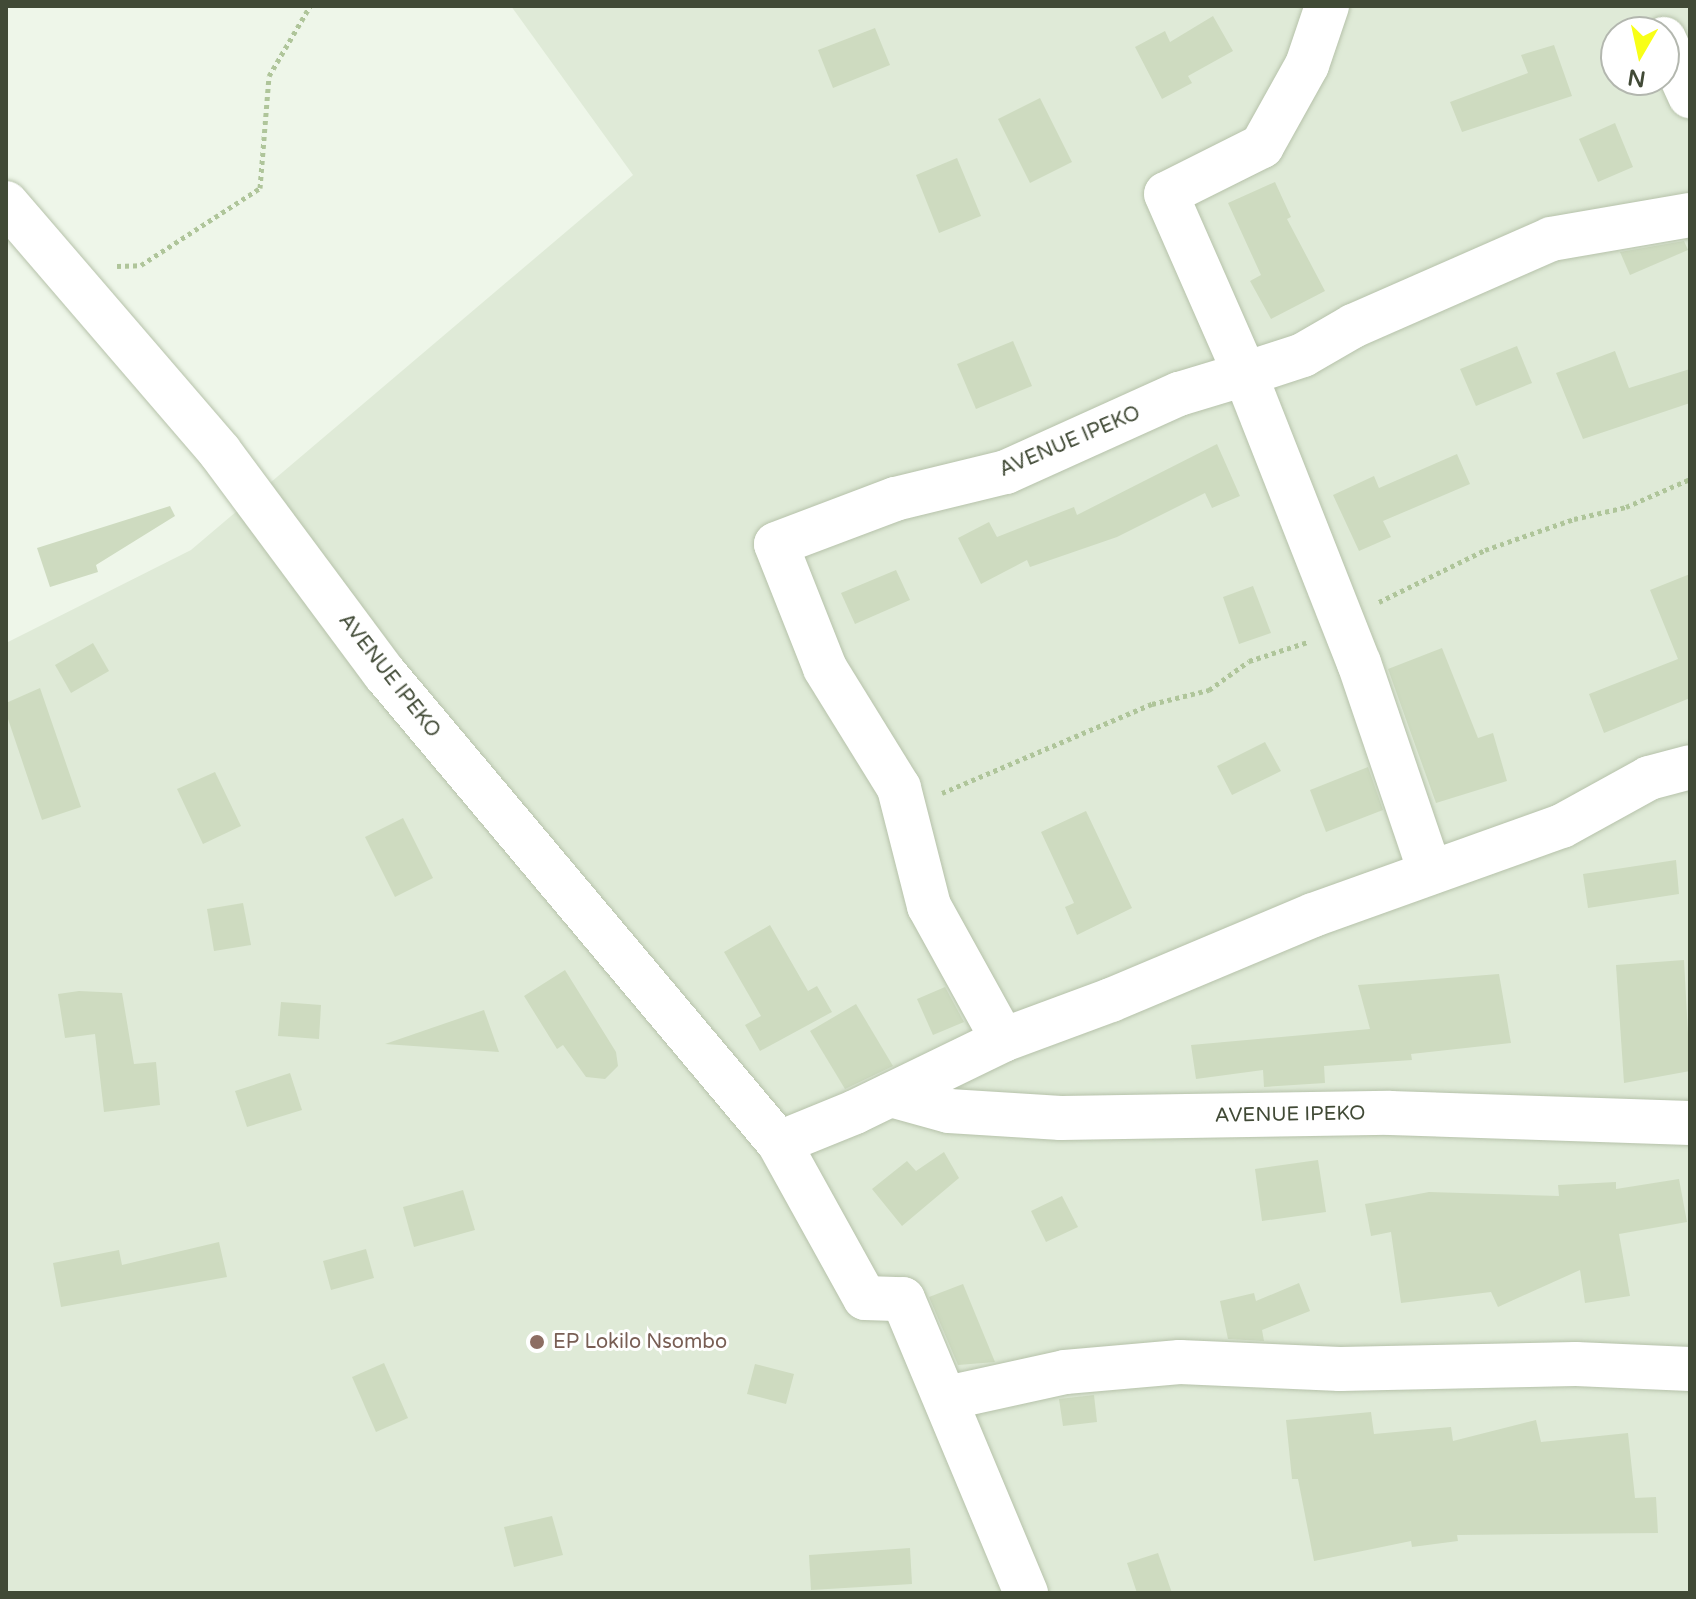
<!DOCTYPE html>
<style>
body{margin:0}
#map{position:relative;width:1696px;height:1599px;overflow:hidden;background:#eef6e9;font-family:"Varela Round",sans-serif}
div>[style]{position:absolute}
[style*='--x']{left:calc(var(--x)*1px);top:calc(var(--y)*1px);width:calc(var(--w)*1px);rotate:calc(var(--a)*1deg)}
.residential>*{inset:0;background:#dfead7}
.building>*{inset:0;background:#cedbc0}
.path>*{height:5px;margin-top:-2.5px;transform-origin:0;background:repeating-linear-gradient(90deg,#afc59a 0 4px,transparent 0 8px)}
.roads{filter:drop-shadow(0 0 2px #b6c2aa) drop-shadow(0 0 2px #b6c2aa)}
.minor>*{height:44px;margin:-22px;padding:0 22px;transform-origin:22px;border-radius:22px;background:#fff}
.dots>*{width:22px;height:22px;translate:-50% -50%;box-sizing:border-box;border:4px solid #fff;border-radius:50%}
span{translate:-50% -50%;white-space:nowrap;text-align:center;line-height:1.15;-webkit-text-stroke:6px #fff;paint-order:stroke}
.street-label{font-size:20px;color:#414a36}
.education-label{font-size:20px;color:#785e54}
.left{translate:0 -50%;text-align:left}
.frame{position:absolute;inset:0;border:8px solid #414a36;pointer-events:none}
.north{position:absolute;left:1600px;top:16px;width:80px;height:80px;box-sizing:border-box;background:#fff;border:2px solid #b3b7af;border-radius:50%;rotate:189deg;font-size:22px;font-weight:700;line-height:32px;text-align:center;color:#414a36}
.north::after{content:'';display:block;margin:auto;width:28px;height:36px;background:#f8ff17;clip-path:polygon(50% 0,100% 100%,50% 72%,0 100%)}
</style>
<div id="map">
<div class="residential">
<i style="clip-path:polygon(evenodd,511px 6px,1690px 6px,1690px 1593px,6px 1593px,6px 643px,191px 550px,633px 175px,511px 6px,1616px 32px,1664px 32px,1664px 80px,1616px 80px,1616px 32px)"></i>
</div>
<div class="building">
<i style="clip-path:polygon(1213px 16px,1233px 51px,1188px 76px,1192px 83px,1162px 99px,1135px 47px,1165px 31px,1170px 42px)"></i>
<i style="clip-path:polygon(875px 28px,890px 65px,833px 88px,818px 50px)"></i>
<i style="clip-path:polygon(1554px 45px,1572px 96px,1462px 132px,1450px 102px,1528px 73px,1521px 55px)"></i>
<i style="clip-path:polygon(1040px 98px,1072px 162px,1030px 183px,998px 119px)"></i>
<i style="clip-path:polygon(1615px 123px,1633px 167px,1598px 182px,1579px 139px)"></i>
<i style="clip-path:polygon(957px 158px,981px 216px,939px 233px,916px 175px)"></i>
<i style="clip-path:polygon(1275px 182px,1291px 217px,1287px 219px,1325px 291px,1271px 319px,1250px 281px,1261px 275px,1228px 203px)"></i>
<i style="clip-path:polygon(1684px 241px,1688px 250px,1630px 275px,1620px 252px)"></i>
<i style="clip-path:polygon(1013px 341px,1032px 386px,976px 409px,957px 364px)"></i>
<i style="clip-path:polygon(1517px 346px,1532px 383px,1476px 406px,1460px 369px)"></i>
<i style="clip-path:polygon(1615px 351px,1629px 388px,1690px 369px,1690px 403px,1583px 439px,1556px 373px)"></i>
<i style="clip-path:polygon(1217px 444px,1240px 496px,1212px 508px,1205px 493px,1117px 537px,1030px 567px,1027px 560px,981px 584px,958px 538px,989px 522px,997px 537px,1074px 507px,1077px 515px)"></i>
<i style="clip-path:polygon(1457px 454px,1470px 484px,1383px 521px,1391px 537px,1359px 551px,1333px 495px,1374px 476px,1379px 488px)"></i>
<i style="clip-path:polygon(170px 506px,175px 516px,96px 565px,98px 572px,50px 587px,37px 548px)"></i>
<i style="clip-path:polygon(896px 570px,910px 600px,855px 624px,841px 593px)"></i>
<i style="clip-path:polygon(1690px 574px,1690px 698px,1604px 733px,1589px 694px,1678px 659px,1650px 590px)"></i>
<i style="clip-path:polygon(1253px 586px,1271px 633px,1239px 644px,1223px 597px)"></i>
<i style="clip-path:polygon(93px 643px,109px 671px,71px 693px,55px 665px)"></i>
<i style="clip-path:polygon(1442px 648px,1478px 738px,1493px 733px,1507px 781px,1436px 803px,1388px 669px)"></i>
<i style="clip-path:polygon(40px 688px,81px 807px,42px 820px,6px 713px,6px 703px)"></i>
<i style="clip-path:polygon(1265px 742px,1281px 771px,1232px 795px,1217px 766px)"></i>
<i style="clip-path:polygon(1368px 767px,1383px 810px,1326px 832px,1310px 790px)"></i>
<i style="clip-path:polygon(215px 772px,241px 826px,203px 844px,177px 789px)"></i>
<i style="clip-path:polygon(1086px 811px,1132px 908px,1077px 935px,1065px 907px,1074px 903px,1041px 832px)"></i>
<i style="clip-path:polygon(403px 818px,433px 878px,395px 897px,365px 837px)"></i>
<i style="clip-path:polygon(1676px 860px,1679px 894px,1588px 908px,1583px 874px)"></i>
<i style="clip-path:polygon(243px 903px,251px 945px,214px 951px,207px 909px)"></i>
<i style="clip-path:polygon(770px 925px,808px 991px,817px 986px,832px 1012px,760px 1051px,745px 1025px,761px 1016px,724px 952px)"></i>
<i style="clip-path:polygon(1684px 960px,1690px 1071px,1624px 1083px,1616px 965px)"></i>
<i style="clip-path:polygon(565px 970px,616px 1052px,618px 1066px,605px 1079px,586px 1077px,563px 1045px,557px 1049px,524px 996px)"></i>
<i style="clip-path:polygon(1499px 974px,1511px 1043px,1411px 1054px,1412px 1060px,1324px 1066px,1325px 1083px,1264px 1087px,1263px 1070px,1196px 1079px,1191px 1045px,1370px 1029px,1358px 985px)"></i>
<i style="clip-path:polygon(945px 987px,964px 1022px,933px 1035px,917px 999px)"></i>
<i style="clip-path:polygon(79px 991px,122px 993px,134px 1064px,156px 1062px,160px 1105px,104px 1112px,95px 1034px,65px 1038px,58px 994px)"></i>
<i style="clip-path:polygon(281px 1002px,321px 1005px,319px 1039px,278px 1036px)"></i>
<i style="clip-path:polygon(856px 1004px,893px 1066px,845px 1089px,810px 1031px)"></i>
<i style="clip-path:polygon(484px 1010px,499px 1052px,385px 1044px)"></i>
<i style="clip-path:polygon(290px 1073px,302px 1110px,247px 1127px,235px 1091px)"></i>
<i style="clip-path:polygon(944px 1152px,959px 1178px,902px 1226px,872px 1189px,907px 1161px,916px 1171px)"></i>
<i style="clip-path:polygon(1318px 1160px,1326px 1212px,1262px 1221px,1255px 1169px)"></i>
<i style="clip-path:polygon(1679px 1179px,1687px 1222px,1619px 1234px,1630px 1296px,1585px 1303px,1580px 1270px,1498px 1307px,1491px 1292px,1401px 1303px,1391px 1232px,1371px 1236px,1365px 1204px,1429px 1192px,1559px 1196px,1558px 1185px,1616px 1182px,1616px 1189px)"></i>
<i style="clip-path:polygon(463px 1190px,475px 1230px,414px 1247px,403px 1207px)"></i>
<i style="clip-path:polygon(1062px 1196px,1078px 1227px,1046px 1242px,1031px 1211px)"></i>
<i style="clip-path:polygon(219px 1242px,227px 1277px,61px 1307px,53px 1263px,119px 1250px,122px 1265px)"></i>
<i style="clip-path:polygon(366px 1249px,374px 1278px,331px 1290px,323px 1261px)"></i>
<i style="clip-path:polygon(1299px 1283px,1310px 1311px,1262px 1330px,1264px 1341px,1228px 1339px,1220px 1301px,1254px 1293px,1256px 1301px)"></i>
<i style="clip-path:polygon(963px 1284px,995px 1362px,958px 1365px,929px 1297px)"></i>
<i style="clip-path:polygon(384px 1363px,408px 1418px,376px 1432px,352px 1377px)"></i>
<i style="clip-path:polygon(755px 1364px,794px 1374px,786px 1404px,747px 1394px)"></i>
<i style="clip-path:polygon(1094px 1395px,1097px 1422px,1063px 1426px,1059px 1399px)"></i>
<i style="clip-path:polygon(1371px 1412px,1374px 1434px,1451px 1427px,1453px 1441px,1536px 1420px,1541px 1442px,1628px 1433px,1635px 1498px,1656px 1497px,1658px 1533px,1457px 1535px,1458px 1541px,1412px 1547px,1411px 1541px,1314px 1561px,1298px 1479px,1292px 1479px,1286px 1420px)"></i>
<i style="clip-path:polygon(552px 1516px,563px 1555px,514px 1567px,504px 1527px)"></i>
<i style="clip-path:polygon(910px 1548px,912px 1584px,811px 1590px,809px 1555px)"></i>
<i style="clip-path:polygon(1158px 1553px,1172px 1593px,1137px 1593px,1127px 1563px)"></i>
</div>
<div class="path">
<i style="--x:117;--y:266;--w:24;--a:-2"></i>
<i style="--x:141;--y:265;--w:142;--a:-32.9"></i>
<i style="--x:260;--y:188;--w:112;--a:-85.4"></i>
<i style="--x:269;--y:76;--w:81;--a:-59.6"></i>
<i style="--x:1379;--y:602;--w:118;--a:-26.1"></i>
<i style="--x:1485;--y:550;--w:94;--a:-19.2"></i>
<i style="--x:1574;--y:519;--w:53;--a:-13"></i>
<i style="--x:1626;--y:507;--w:70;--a:-23.6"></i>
<i style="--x:942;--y:793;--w:228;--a:-23"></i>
<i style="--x:1152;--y:704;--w:59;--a:-13.8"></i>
<i style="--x:1209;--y:690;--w:49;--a:-35.9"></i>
<i style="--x:1249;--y:661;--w:62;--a:-17.9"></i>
</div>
<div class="roads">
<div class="minor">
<i style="--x:1327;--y:6;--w:62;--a:108.7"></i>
<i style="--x:1307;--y:65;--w:93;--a:119.1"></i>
<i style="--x:1262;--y:146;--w:107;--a:153.4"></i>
<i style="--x:1166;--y:194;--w:197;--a:66.3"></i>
<i style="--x:1245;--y:374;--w:61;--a:-18.1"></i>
<i style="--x:1303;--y:355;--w:58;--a:-30.1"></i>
<i style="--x:1353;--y:326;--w:216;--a:-23.7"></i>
<i style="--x:1551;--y:239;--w:141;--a:-9.8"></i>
<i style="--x:1664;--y:39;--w:63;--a:65.5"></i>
<i style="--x:6;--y:203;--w:328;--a:49.3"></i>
<i style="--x:220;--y:452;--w:277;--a:53.4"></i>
<i style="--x:385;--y:674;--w:613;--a:49.97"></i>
<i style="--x:779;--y:1143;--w:177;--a:61"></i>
<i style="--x:865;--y:1298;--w:38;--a:2"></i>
<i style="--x:903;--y:1299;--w:319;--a:67.3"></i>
<i style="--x:1003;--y:1040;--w:153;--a:-118.9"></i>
<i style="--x:929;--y:906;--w:122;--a:-104.3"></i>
<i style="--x:899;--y:788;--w:141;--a:-121.7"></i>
<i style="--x:825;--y:668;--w:133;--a:-111.6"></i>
<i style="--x:776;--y:544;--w:127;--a:-20.7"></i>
<i style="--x:895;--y:499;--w:114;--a:-13.7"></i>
<i style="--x:1006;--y:472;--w:190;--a:-24.3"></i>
<i style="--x:1179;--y:394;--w:69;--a:-16.9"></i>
<i style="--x:1245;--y:374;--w:311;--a:68.5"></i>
<i style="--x:1359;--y:663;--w:220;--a:71.2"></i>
<i style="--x:891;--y:1095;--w:60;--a:15.4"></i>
<i style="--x:949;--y:1111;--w:112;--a:3.6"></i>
<i style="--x:1061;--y:1118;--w:329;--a:-0.9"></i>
<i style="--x:1390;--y:1113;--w:300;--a:1.9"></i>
<i style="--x:779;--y:1143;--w:82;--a:-22.2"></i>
<i style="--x:855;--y:1112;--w:165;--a:-25.9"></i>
<i style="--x:1003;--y:1040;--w:115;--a:-20.3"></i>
<i style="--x:1111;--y:1000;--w:219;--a:-22.8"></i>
<i style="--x:1313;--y:915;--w:264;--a:-19.7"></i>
<i style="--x:1562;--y:826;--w:99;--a:-28.9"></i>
<i style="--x:1649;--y:778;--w:42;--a:-15"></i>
<i style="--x:947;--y:1398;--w:121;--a:-12.4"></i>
<i style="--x:1065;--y:1372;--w:115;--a:-5"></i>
<i style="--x:1180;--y:1362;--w:160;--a:2.5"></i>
<i style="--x:1340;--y:1369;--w:236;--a:-1.2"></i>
<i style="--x:1576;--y:1364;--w:114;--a:2.5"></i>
</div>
</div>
<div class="dots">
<i style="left:537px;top:1342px;background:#8d6e63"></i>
</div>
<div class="street-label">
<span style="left:1070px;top:442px;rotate:-23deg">AVENUE IPEKO</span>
<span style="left:389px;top:676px;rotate:52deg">AVENUE IPEKO</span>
<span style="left:1290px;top:1115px;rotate:-1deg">AVENUE IPEKO</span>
</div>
<div class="education-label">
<span class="left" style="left:553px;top:1342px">EP Lokilo Nsombo</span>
</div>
<div class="frame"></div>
<div class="north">N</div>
</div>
